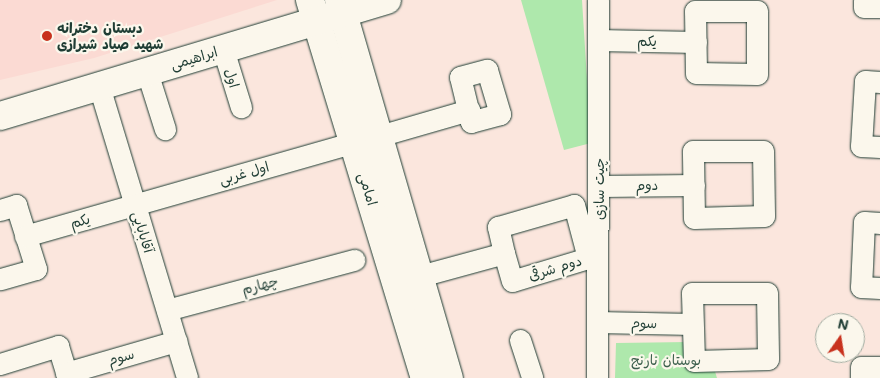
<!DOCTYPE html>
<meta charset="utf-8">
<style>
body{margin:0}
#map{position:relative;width:880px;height:378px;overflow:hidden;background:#fbe6dd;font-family:Mali,"Playpen Sans Arabic",sans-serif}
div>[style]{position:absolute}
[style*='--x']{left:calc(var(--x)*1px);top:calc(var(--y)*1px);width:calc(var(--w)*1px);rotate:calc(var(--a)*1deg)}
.built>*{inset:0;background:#fbdad3}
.green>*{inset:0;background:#aee8ac}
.roads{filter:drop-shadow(0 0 1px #1f3d34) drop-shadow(0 0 1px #1f3d34)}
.minor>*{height:21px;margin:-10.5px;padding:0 10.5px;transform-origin:10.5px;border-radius:10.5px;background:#fbf7ec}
.major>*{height:28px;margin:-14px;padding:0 14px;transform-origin:14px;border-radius:14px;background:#fbf7ec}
.dots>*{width:14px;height:14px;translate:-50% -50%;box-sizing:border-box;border:2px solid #fbf7ec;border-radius:50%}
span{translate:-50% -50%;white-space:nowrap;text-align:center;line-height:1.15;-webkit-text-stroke:4.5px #fbf7ec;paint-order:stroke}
.poi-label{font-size:14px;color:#1f3d34;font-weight:700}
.left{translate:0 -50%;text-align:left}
.street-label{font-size:14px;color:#1f3d34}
.park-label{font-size:14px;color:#3c5f4c}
.north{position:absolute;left:815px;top:313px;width:50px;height:50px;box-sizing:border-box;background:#fbf7ec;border:1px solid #a3ada2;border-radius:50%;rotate:13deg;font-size:14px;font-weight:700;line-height:20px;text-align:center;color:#1f3d34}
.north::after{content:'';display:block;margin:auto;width:18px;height:22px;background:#c8321e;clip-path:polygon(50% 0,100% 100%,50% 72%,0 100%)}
</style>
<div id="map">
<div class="built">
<i style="clip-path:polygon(0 0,277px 0,94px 58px,0 80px)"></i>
</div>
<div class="green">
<i style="clip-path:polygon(521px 0,582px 0,591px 143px,564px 150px)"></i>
<i style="clip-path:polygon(688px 342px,714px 368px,717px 378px,615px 378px,616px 343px)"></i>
</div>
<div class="roads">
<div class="minor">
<i style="--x:864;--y:0;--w:7;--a:90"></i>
<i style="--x:864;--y:7;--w:16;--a:0"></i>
<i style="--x:695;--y:11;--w:62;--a:0"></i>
<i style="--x:757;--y:11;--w:63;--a:90"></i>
<i style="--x:757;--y:74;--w:61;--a:-179.1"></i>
<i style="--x:696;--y:73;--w:62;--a:-90.9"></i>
<i style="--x:598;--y:40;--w:98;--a:1.2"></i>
<i style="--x:223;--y:49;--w:61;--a:72.8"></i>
<i style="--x:487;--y:70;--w:46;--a:73.5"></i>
<i style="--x:500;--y:114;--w:30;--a:165"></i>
<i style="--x:471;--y:122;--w:46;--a:-103.7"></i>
<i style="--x:460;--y:77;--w:28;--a:-15"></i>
<i style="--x:147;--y:72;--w:60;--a:72.5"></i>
<i style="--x:880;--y:82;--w:15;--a:-176"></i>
<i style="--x:865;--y:81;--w:65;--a:93.5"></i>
<i style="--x:861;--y:146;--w:19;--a:3"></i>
<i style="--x:99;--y:86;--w:305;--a:73.2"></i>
<i style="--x:379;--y:136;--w:94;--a:-16.1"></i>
<i style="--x:693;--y:151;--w:70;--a:0"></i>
<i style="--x:763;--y:151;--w:65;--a:89.1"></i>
<i style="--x:764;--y:216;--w:70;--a:178.4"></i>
<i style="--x:694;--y:218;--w:67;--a:-90.9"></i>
<i style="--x:601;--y:186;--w:93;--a:-0.6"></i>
<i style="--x:0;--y:210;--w:17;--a:-17"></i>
<i style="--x:16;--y:205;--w:67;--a:72.6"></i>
<i style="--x:36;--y:269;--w:37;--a:164"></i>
<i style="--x:880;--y:223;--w:16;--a:-176"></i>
<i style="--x:864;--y:222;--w:65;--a:92.6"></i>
<i style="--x:861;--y:287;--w:19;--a:3"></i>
<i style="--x:25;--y:236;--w:342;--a:-15.9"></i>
<i style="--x:420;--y:276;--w:87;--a:-15.3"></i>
<i style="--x:504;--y:253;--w:27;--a:-103"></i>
<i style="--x:498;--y:227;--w:79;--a:-16.1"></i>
<i style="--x:574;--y:205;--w:55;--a:75.2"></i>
<i style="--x:588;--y:258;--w:79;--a:163.2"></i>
<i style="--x:512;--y:281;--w:29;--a:-106"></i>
<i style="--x:692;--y:293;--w:75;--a:0"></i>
<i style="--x:767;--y:293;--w:66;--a:89.1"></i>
<i style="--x:768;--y:359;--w:74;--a:178.5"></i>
<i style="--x:694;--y:361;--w:68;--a:-91.7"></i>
<i style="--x:167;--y:310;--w:194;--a:-15"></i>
<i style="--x:597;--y:322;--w:95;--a:1.2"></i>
<i style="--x:520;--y:340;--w:40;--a:72"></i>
<i style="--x:0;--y:364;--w:61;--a:-17.2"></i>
<i style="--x:58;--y:346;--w:34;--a:73"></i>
<i style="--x:66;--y:373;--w:115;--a:-16.2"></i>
<i style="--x:597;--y:378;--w:378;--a:-89.8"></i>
<i style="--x:861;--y:378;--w:11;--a:-90"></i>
<i style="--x:861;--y:367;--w:19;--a:0"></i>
</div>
<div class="major">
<i style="--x:310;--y:0;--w:395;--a:73.1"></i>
<i style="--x:339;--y:0;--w:394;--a:73.8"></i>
<i style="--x:0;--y:116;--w:404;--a:-16.7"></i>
</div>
</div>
<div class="dots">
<i style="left:47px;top:36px;background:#c8321e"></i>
</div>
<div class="poi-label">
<span class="left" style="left:57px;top:36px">دبستان دخترانه<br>شهید صیاد شیرازی</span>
</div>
<div class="street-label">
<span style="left:647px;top:41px;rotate:1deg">یکم</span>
<span style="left:194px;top:58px;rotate:-17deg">ابراهیمی</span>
<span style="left:232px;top:78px;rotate:73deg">اول</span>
<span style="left:244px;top:173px;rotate:-16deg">اول غربی</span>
<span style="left:647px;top:185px">دوم</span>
<span style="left:368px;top:189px;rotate:73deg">امامی</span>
<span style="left:599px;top:189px;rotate:-90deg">چیت سازی</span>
<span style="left:80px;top:221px;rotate:-15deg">یکم</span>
<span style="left:143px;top:232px;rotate:73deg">آقابابایی</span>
<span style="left:555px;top:268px;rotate:-17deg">دوم شرقی</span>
<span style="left:260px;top:285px;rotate:-15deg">چهارم</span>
<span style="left:644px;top:323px;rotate:1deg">سوم</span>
<span style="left:121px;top:357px;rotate:-16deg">سوم</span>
</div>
<div class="park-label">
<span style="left:666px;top:360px">بوستان نارنج</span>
</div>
<div class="north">N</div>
</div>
